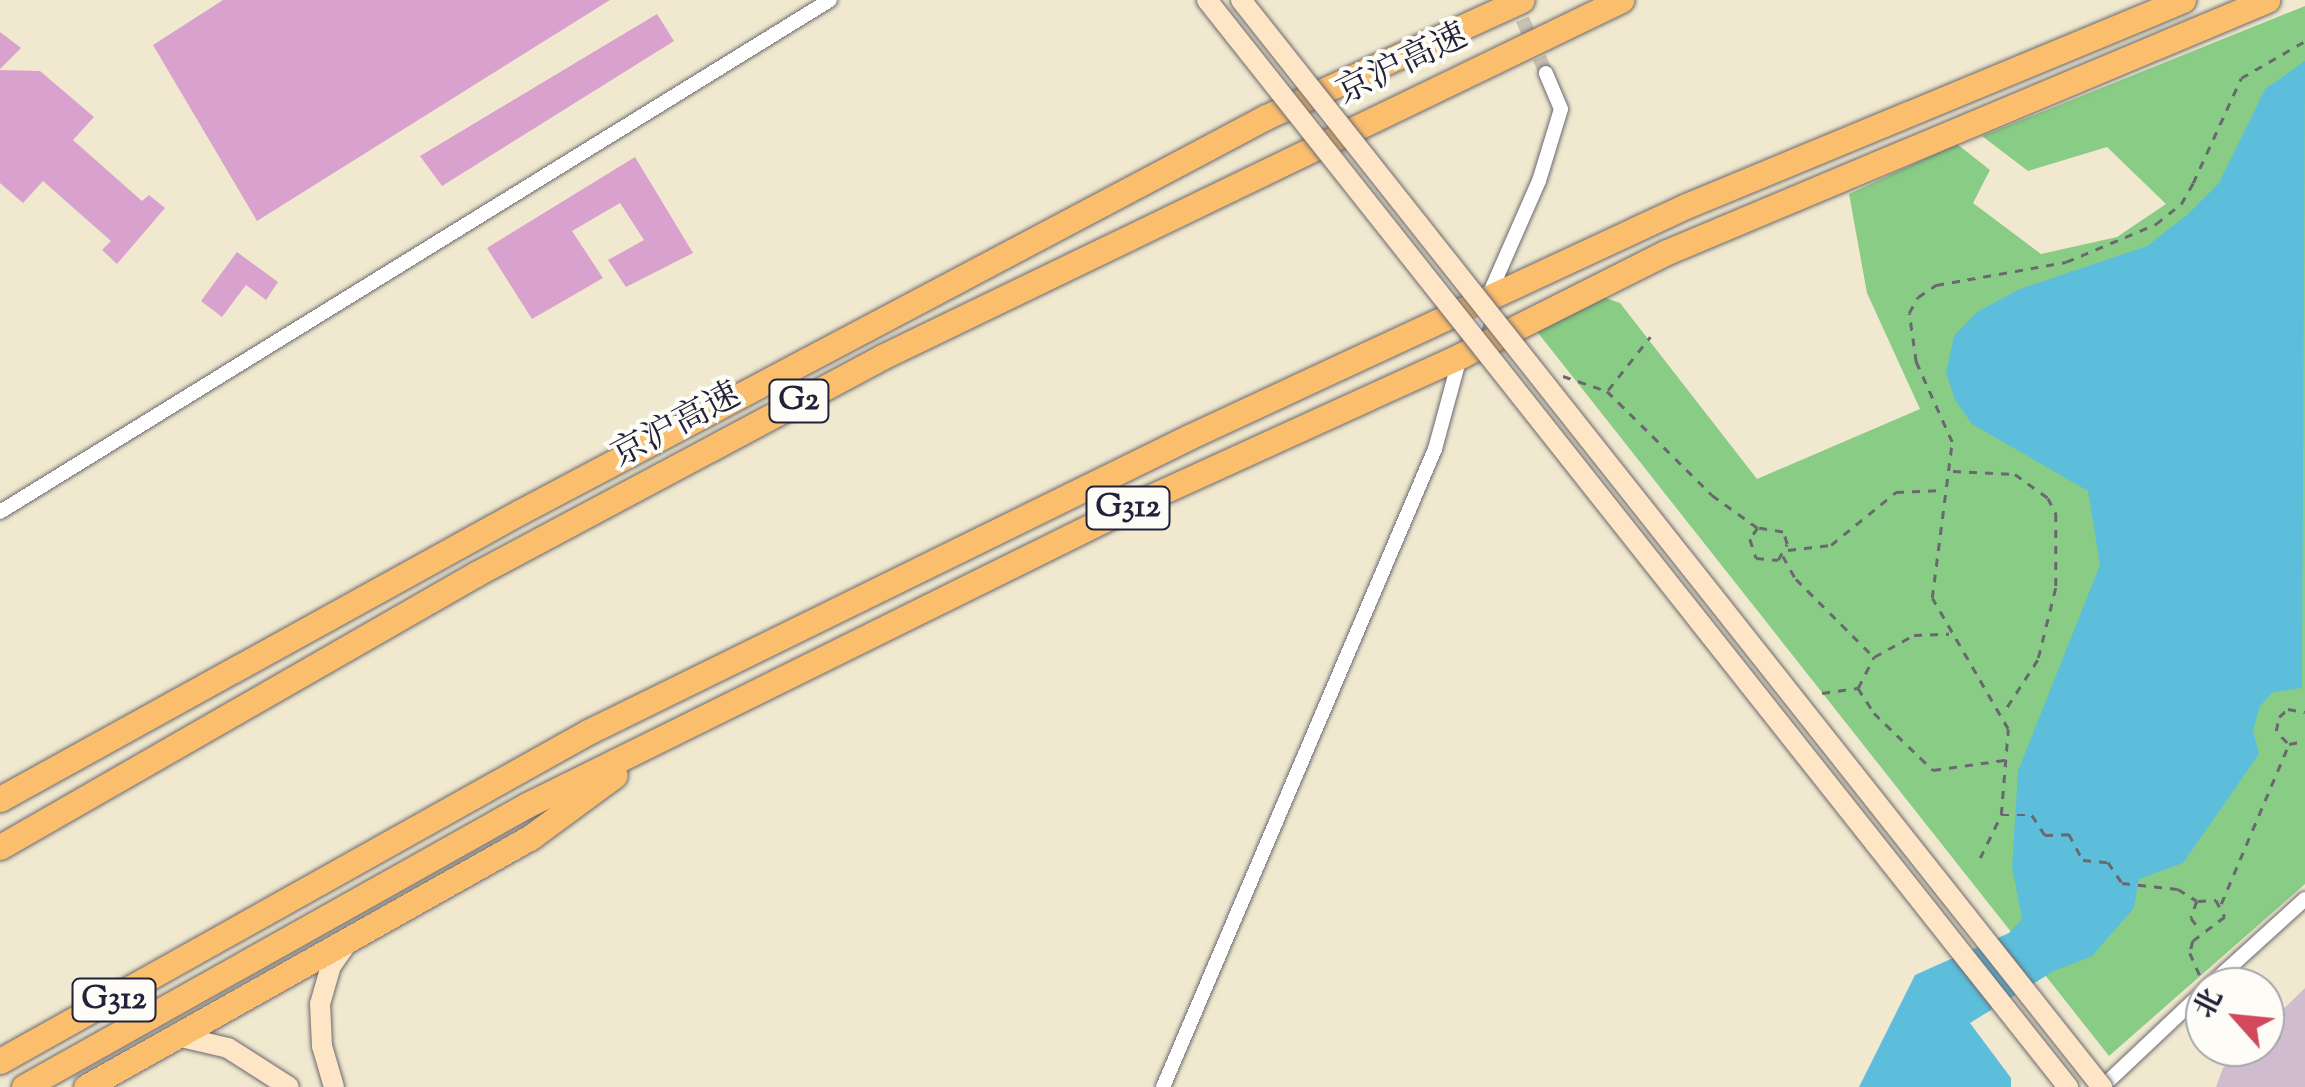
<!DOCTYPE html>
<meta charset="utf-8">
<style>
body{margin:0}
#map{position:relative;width:2305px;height:1087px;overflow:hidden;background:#f1e9cf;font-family:"Sorts Mill Goudy","Noto Serif SC",serif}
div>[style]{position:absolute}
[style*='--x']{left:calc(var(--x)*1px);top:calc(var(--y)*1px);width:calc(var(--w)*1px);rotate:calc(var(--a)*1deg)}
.industrial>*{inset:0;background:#cfbdcf}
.green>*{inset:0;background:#89cc85}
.water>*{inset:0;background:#5cbedb}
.building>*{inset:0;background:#d8a1ce}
.street-tunnel>*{height:14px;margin-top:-7px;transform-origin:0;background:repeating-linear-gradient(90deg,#c8c1b1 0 14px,transparent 0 21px)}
.path>*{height:2.5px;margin-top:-1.25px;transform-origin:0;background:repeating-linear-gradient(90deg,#6a686f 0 8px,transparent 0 16px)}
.roads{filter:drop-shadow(0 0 2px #6a686f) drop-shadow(0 0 2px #6a686f)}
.street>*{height:14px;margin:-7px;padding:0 7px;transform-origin:7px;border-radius:7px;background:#fff}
.secondary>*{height:20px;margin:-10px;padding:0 10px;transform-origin:10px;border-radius:10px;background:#fde5c5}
.highway>*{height:25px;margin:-12.5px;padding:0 12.5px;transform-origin:12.5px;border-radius:12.5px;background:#fabe6d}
.bridges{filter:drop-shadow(0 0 2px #6a686f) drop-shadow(0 0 2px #6a686f)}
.secondary-bridge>*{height:20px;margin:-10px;padding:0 10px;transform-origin:10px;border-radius:10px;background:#fde5c5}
span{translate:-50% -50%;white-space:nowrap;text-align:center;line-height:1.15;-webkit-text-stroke:8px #fdfcf7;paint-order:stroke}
.shield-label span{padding:2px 8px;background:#fdfcf7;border:2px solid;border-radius:8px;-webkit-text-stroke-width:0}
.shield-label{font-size:32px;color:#22223b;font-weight:700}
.street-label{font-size:35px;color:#22223b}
.north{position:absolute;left:2185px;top:967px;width:100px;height:100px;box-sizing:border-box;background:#fdfcf7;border:2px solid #a5a5ac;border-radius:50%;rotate:297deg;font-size:28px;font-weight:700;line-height:40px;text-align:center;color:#22223b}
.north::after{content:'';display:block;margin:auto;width:35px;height:45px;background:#d1495b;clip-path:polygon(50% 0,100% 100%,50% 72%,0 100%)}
</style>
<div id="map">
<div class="industrial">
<i style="clip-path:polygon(2305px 988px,2305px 1087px,2216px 1087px,2223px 1068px,2244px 1047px,2265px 1047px,2265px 1027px)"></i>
</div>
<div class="green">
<i style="clip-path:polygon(2305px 6px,2305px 884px,2109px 1056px,1535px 329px,1603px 297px,1620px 303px,1757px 479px,1920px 409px,1867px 293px,1849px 194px,1957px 144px,1990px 170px,1973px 203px,2041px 254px,2117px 237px,2166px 204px,2107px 147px,2028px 171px,1982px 136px)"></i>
</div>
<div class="water">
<i style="clip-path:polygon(2305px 61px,2302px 688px,2273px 692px,2260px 706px,2253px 730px,2259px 754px,2183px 863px,2139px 879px,2134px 908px,2092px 956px,2054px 971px,1970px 1023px,2011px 1078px,2011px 1087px,1859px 1087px,1915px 975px,2009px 933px,2022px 919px,2012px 867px,2018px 771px,2100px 565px,2088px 491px,1972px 424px,1955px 400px,1946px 373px,1954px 336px,1977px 312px,2020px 289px,2147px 246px,2188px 214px,2219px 183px,2265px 89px)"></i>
</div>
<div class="building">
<i style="clip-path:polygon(223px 0,610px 0,257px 221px,153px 45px)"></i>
<i style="clip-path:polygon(657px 14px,674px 41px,442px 186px,420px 156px)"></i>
<i style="clip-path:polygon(0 32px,21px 48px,0 69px)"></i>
<i style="clip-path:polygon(0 70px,40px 71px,94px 117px,73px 140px,142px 201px,149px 195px,165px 208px,117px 264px,102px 250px,111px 241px,43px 181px,23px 203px,0 183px)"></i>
<i style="clip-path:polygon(635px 157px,693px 253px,626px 287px,608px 260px,644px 240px,620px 203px,572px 231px,603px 278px,532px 319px,487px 248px)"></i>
<i style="clip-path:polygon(237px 252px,278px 282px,266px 300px,246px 285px,222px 317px,201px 301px)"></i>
</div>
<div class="street-tunnel">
<i style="--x:1514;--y:0;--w:80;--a:66.3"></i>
</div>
<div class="path">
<i style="--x:1563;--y:376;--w:46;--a:18.8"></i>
<i style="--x:1607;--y:391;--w:148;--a:44.7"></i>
<i style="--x:1712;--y:495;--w:57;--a:35.7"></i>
<i style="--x:1758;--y:528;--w:14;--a:126"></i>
<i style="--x:1750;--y:539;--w:20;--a:72"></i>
<i style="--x:1756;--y:558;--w:22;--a:5"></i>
<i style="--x:1778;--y:560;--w:18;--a:-61"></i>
<i style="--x:1787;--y:544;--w:13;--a:-108"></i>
<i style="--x:1783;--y:532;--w:25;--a:-171"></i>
<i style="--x:1608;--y:390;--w:68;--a:-51.6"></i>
<i style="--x:1953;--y:471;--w:62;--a:2.8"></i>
<i style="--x:2015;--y:474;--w:41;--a:36"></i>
<i style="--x:2048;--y:498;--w:18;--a:63"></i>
<i style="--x:2056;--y:514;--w:74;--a:90"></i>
<i style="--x:2056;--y:588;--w:74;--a:104"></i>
<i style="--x:2038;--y:660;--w:64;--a:122.9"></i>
<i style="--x:1788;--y:550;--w:43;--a:-6.6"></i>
<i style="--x:1831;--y:545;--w:84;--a:-39.2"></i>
<i style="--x:1896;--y:492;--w:48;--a:-2.4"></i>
<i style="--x:1783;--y:556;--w:26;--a:61"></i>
<i style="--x:1796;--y:579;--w:109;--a:45"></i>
<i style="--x:1858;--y:688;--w:30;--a:57"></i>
<i style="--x:1874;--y:713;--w:82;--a:44"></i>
<i style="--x:1933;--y:770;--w:72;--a:-8"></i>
<i style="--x:1822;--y:693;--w:36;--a:-8"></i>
<i style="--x:1858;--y:688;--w:35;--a:-63"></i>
<i style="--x:1874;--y:657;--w:46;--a:-28.8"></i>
<i style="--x:1914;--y:635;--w:35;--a:-2"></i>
<i style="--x:2287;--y:743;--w:16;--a:-133"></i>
<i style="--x:2276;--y:731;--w:14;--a:-78"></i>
<i style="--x:2279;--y:717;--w:12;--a:-42"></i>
<i style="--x:2288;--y:709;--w:17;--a:10"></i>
<i style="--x:2001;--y:815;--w:31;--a:0"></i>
<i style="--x:2032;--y:815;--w:24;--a:57"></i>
<i style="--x:2045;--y:835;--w:24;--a:-2"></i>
<i style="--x:2069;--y:834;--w:30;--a:62"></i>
<i style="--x:2083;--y:860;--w:25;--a:5"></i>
<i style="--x:2108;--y:862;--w:25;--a:56"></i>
<i style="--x:2122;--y:883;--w:56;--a:6.1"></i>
<i style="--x:2178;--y:889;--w:22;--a:32"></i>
<i style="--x:2197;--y:901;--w:18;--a:109"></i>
<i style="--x:2191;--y:918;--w:16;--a:52"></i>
<i style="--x:1980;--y:858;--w:48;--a:-64"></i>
<i style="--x:2001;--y:815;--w:86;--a:-85.3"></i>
<i style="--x:2008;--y:729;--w:151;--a:-120.1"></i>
<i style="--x:1932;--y:598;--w:157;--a:-82.7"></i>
<i style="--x:1952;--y:442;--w:88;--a:-114.2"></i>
<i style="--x:1916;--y:362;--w:49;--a:-98.1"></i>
<i style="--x:1909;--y:313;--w:18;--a:-61"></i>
<i style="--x:1918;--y:297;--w:22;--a:-34"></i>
<i style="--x:1936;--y:285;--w:132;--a:-10"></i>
<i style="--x:2066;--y:262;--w:98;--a:-22.9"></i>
<i style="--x:2156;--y:224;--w:32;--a:-39"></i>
<i style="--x:2181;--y:204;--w:24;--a:-60"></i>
<i style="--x:2193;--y:183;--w:115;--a:-65.4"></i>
<i style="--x:2241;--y:78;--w:74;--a:-30"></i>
<i style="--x:2198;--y:901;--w:18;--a:-3"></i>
<i style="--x:2216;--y:900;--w:19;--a:62"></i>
<i style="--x:2225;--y:917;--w:40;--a:143"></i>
<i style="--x:2193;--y:941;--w:12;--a:104"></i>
<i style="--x:2190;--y:953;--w:24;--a:66"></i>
<i style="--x:2221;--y:904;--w:174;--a:-67"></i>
<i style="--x:2289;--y:744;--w:16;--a:-11"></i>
</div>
<div class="roads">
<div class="street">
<i style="--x:1470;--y:338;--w:171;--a:-66.3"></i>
<i style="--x:1539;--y:181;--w:75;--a:-73"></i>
<i style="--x:1561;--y:109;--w:39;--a:-113"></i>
<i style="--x:0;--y:512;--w:975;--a:-31.67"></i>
<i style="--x:2208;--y:987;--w:131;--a:-42.2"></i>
<i style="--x:1163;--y:1087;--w:694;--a:-66.91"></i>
<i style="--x:1435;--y:449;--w:95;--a:-74.8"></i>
<i style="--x:2102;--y:1087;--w:141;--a:-43.3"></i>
</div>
<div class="secondary">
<i style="--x:177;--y:1036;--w:52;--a:13.2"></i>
<i style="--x:228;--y:1048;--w:72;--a:32.6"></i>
<i style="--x:334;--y:1087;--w:43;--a:-106.3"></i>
<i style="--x:322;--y:1046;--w:42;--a:-92.7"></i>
<i style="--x:320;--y:1004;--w:40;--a:-74"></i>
<i style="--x:331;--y:966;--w:28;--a:-55"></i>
</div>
<div class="highway">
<i style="--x:0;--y:799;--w:594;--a:-28.9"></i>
<i style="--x:520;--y:512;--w:844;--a:-27.9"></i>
<i style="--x:1266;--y:117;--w:281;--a:-24.6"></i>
<i style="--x:0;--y:847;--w:549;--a:-29.84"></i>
<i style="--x:476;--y:574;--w:460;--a:-28.1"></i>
<i style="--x:882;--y:357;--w:821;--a:-25.78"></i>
<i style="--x:0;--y:1061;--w:674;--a:-29.23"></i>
<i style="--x:588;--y:732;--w:669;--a:-26.14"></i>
<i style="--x:1189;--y:437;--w:548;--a:-24.93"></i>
<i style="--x:1686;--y:206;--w:538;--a:-22.51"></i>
<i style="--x:24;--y:1087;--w:577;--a:-29.28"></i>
<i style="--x:527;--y:805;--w:688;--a:-26.3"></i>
<i style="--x:1144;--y:500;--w:347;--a:-24.5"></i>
<i style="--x:1460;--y:356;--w:232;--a:-26.7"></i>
<i style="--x:1667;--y:252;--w:651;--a:-22.78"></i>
<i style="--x:86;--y:1087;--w:510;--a:-29.33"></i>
<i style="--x:531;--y:837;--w:104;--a:-36.4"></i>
</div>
</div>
<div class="bridges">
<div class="secondary-bridge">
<i style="--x:1207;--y:0;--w:1387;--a:51.62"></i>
<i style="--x:1241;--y:0;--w:1387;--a:51.62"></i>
</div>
</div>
<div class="shield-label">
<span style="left:799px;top:401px">G2</span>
<span style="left:1128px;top:508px">G312</span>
<span style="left:114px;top:1000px">G312</span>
</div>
<div class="street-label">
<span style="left:1403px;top:66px;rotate:-26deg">京沪高速</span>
<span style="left:677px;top:427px;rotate:-28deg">京沪高速</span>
</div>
<div class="north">北</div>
</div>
